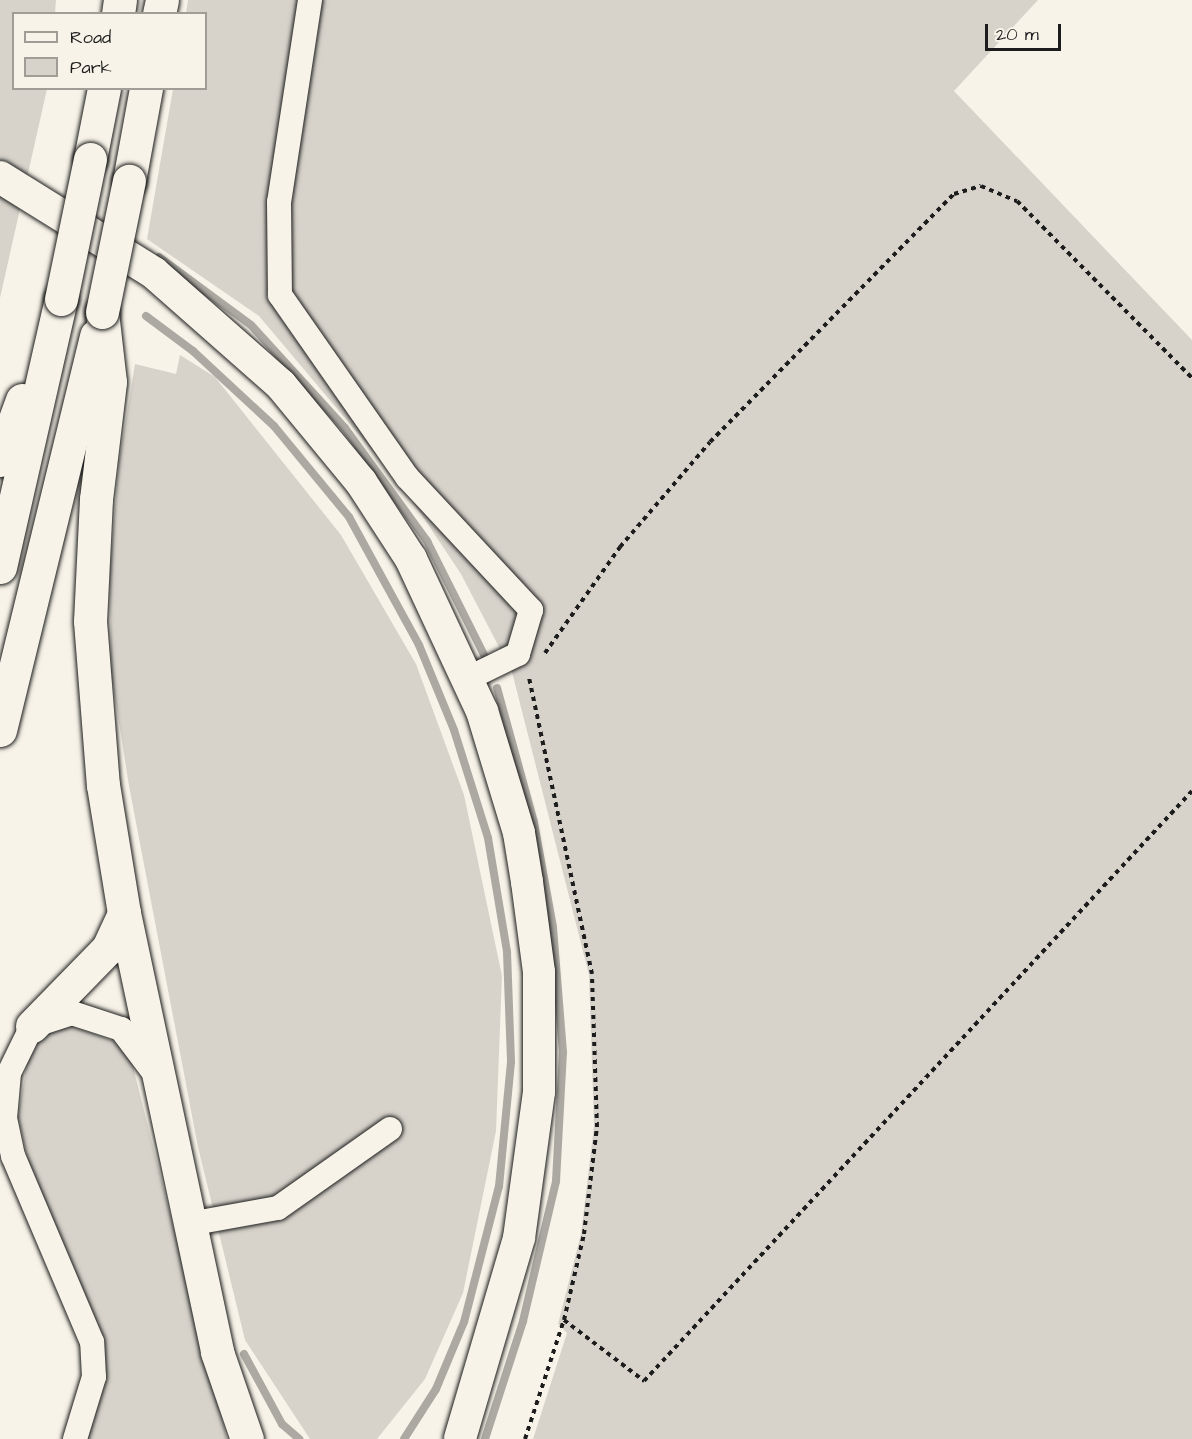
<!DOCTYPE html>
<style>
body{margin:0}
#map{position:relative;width:1192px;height:1439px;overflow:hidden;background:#f7f3e8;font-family:"Architects Daughter",sans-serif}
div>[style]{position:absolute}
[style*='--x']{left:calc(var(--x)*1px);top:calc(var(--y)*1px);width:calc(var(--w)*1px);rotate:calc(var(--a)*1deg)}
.green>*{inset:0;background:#d7d3cb}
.stream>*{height:8px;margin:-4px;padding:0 4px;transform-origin:4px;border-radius:4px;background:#aca9a2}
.path>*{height:4px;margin-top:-2px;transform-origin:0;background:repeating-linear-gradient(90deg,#1c1c1c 0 4.5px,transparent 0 9px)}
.roads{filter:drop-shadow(0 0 2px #1c1c1c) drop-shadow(0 0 2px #1c1c1c)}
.minor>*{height:24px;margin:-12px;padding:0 12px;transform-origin:12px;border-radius:12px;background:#f7f3e8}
.major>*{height:32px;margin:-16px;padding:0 16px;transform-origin:16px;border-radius:16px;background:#f7f3e8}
.highway>*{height:33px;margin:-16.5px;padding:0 16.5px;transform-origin:16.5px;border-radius:16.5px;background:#f7f3e8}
.bridges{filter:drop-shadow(0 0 2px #1c1c1c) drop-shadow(0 0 2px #1c1c1c)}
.highway-bridge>*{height:33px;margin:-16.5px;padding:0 16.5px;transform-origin:16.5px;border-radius:16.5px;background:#f7f3e8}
span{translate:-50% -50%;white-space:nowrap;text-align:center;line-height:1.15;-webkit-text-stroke:4.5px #f7f3e8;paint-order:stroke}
.legend{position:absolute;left:12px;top:12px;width:195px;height:78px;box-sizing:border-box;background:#f7f3e8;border:2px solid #9f9d96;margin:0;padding:8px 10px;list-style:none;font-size:18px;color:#1c1c1c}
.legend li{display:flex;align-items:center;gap:12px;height:30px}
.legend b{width:30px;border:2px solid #9f9d96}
.scale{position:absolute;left:985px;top:24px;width:76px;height:27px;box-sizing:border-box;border:3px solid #1c1c1c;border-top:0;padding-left:8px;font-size:18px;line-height:21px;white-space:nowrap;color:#1c1c1c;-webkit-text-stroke:4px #f7f3e8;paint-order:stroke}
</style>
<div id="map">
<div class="green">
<i style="clip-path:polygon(0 0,56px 0,55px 13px,14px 14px,14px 88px,47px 89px,0 298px)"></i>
<i style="clip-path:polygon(188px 0,1038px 0,954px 91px,1192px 340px,1192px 1439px,533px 1439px,567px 1333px,558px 1324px,581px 1234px,594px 1126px,589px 975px,512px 672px,461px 574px,403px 487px,259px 316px,147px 239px,173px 89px,206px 88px,206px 14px,186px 13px)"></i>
<i style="clip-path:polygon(180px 355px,215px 377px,341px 535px,416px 664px,464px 795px,502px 976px,496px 1131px,463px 1293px,425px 1379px,377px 1439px,310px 1439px,245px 1340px,198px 1147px,129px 786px,111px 672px,110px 570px,119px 462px,135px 364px,176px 374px)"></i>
<i style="clip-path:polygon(67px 1025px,116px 1042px,132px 1063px,227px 1439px,85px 1439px,104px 1383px,104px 1340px,31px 1172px,18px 1117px,30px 1046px,45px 1030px)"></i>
</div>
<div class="stream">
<i style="--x:159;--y:257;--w:114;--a:36.5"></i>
<i style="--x:251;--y:325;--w:139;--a:47.6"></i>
<i style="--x:345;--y:428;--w:140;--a:54"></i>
<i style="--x:427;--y:541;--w:134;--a:63.4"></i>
<i style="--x:146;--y:316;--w:59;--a:36.7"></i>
<i style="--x:193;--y:351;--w:110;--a:42.8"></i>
<i style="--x:274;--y:426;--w:118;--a:50.5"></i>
<i style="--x:349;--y:517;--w:146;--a:61.3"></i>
<i style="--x:419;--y:645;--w:92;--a:67.6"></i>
<i style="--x:454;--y:730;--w:113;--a:72.5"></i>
<i style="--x:488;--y:838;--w:116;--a:80.5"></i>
<i style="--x:507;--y:952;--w:110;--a:87.9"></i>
<i style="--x:511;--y:1062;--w:125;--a:95.5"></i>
<i style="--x:499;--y:1186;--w:140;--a:104.4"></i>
<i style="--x:464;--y:1322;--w:73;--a:112.7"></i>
<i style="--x:436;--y:1389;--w:59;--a:122.6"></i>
<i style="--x:244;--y:1354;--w:80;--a:61.5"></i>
<i style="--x:282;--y:1424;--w:23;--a:41"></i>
<i style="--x:485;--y:1439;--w:124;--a:-72.1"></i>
<i style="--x:523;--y:1321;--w:144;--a:-76.7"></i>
<i style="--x:556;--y:1181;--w:129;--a:-86.9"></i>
<i style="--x:563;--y:1052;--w:125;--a:-94.6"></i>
<i style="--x:553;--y:927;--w:107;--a:-100.3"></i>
<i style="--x:534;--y:822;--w:139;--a:-105.4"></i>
</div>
<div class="path">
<i style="--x:545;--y:653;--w:130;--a:-54.7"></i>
<i style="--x:620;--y:547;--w:138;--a:-49.4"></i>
<i style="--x:710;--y:442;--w:348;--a:-45.5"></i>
<i style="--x:954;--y:194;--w:28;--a:-17"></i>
<i style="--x:981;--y:186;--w:39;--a:23"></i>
<i style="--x:1017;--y:201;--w:249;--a:45.3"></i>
<i style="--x:564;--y:1320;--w:101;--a:37.3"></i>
<i style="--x:644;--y:1381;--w:805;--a:-47.11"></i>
<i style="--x:525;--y:1439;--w:125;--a:-71.9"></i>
<i style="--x:564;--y:1320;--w:88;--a:-76.9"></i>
<i style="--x:584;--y:1234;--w:108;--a:-83.1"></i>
<i style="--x:597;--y:1127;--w:153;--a:-91.9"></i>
<i style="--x:592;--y:974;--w:304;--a:-102"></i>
</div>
<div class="roads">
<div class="minor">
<i style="--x:310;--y:0;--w:204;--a:98.7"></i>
<i style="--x:279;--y:202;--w:93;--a:89.4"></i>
<i style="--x:280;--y:295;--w:222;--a:55.1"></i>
<i style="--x:407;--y:477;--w:182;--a:47"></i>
<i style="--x:531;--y:610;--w:46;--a:106.5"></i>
<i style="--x:518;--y:654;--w:57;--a:153.9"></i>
<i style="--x:189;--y:1224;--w:90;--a:-10.2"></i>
<i style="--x:278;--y:1208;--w:137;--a:-35.2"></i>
<i style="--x:75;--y:1439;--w:65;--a:-73"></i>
<i style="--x:94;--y:1377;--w:35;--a:-93"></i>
<i style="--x:92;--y:1342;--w:202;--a:-113"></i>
<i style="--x:13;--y:1156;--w:39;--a:-102"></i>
<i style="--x:5;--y:1118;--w:45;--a:-84.9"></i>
<i style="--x:9;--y:1073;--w:52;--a:-63.9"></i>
<i style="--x:32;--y:1026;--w:42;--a:-18"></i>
<i style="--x:72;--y:1013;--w:52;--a:18.1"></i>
<i style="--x:121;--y:1029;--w:51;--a:52.9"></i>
</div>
<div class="major">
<i style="--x:0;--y:177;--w:181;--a:31.9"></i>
<i style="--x:154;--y:273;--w:169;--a:41.4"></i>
<i style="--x:281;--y:385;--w:126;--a:50.5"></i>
<i style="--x:361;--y:482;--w:92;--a:57"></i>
<i style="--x:411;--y:559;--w:168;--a:65"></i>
<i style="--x:482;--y:711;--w:127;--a:73.1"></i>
<i style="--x:519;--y:833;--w:50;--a:80.7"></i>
<i style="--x:527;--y:882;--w:91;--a:82.4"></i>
<i style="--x:539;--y:972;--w:120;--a:90"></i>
<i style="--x:539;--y:1092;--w:147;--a:97.8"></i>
<i style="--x:519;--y:1238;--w:209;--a:106.4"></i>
</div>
<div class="highway">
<i style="--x:118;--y:14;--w:14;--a:-82"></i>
<i style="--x:159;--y:14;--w:14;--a:-78"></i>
<i style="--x:90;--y:159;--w:72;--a:-78.8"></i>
<i style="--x:129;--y:181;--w:95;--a:-79.6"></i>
<i style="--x:102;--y:312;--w:70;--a:83.5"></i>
<i style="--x:110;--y:382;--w:118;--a:96.8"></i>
<i style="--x:96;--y:499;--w:122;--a:92.8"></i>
<i style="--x:90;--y:621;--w:165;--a:85.5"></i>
<i style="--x:103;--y:785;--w:130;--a:80.7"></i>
<i style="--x:124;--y:913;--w:449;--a:78"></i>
<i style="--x:217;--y:1352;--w:92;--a:71"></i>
<i style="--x:0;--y:460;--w:64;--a:-69.9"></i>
<i style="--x:0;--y:567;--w:275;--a:-77.2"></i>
<i style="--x:0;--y:730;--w:406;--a:-76.3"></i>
<i style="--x:32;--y:1026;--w:109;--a:-45.7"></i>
<i style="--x:108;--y:948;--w:38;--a:-65"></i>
</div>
</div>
<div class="bridges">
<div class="highway-bridge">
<i style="--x:61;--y:299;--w:143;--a:-78.3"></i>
<i style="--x:102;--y:312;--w:134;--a:-78.4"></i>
</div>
</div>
<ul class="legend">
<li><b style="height:8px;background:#f7f3e8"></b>Road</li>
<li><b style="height:16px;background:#d7d3cb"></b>Park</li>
</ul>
<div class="scale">20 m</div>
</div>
